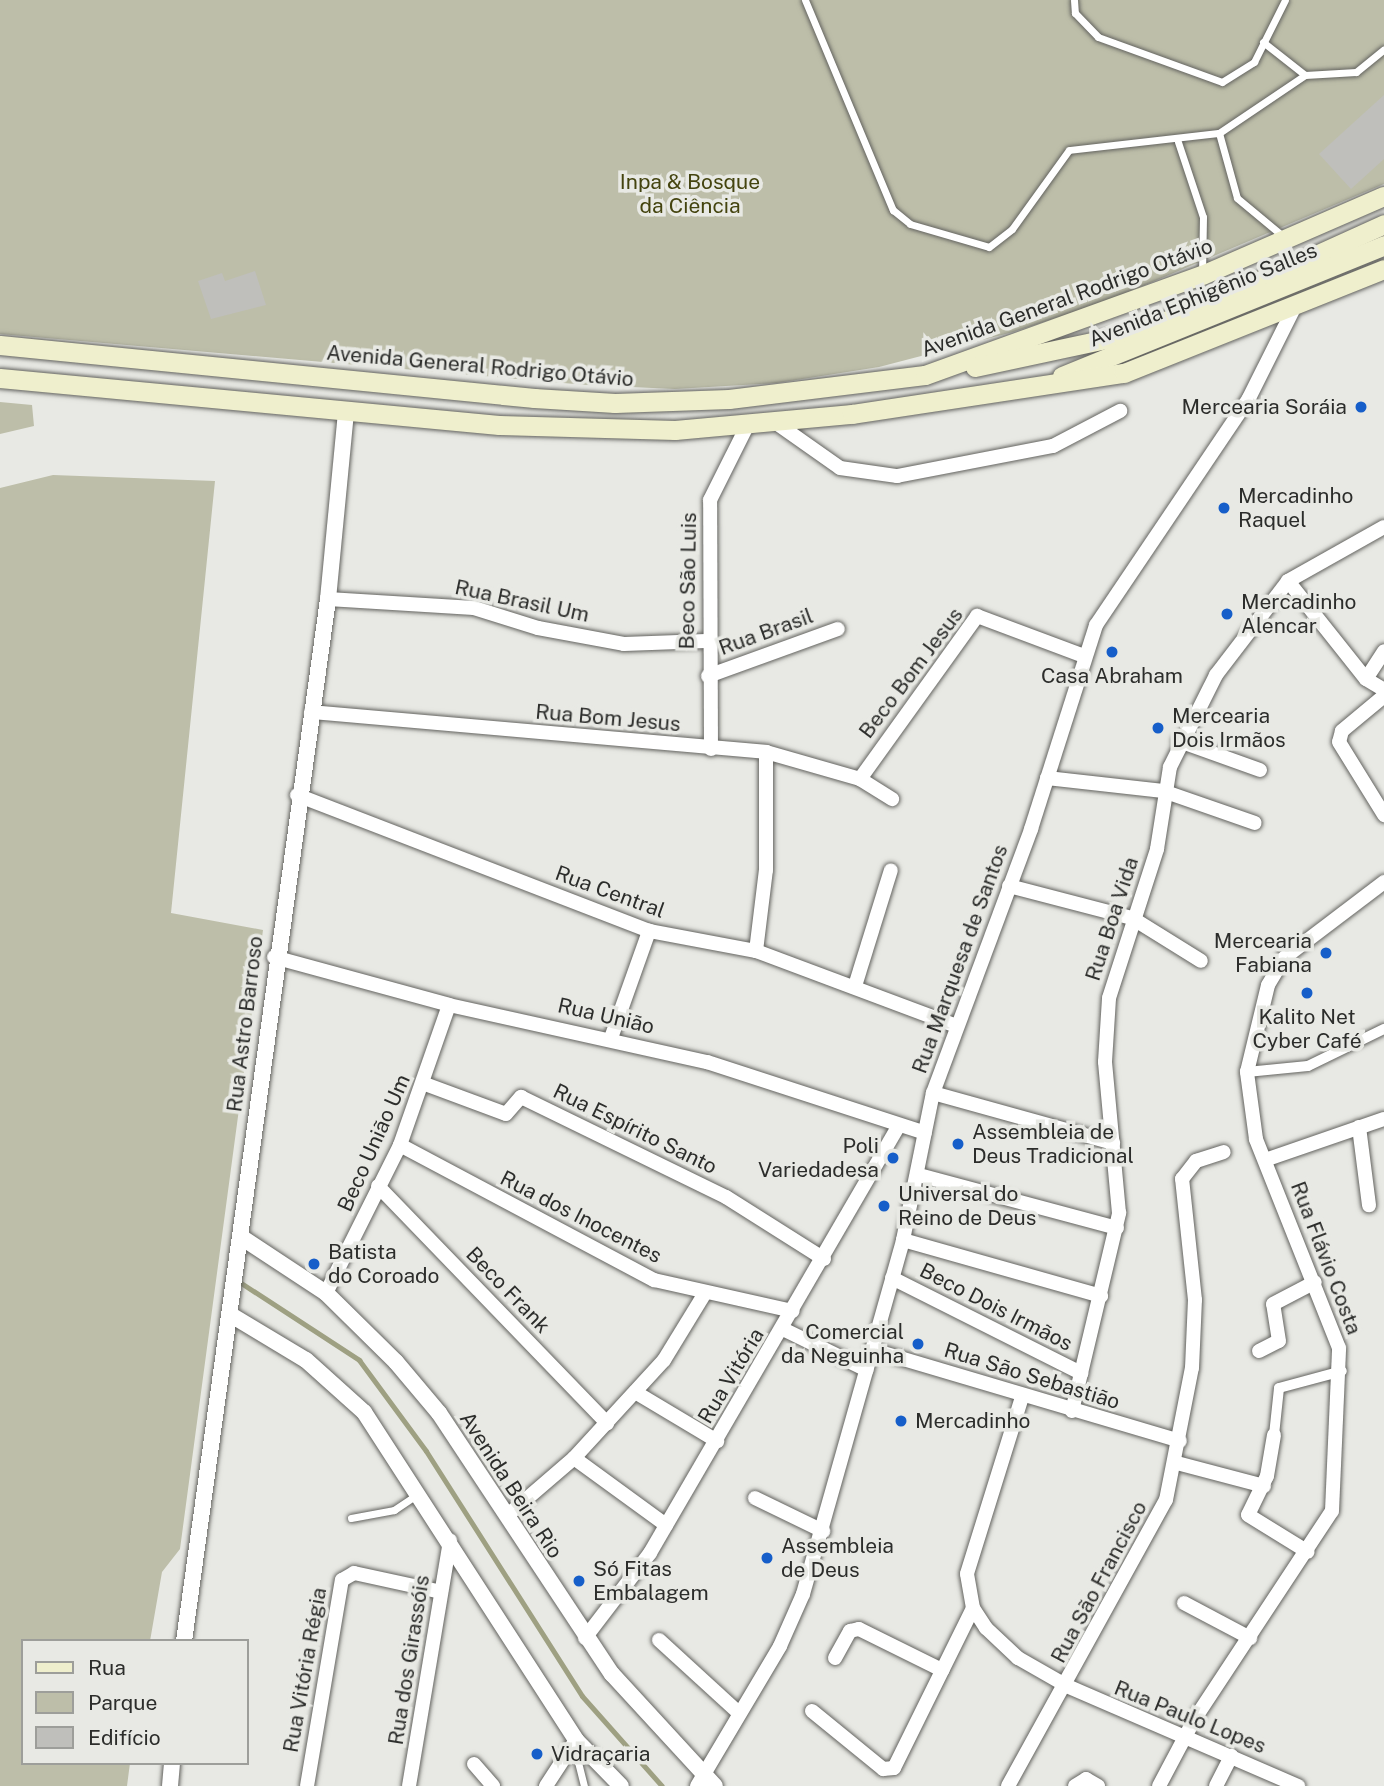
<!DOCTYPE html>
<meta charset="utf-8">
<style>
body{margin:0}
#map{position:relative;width:1384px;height:1786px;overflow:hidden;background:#e8e9e4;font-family:"Public Sans",sans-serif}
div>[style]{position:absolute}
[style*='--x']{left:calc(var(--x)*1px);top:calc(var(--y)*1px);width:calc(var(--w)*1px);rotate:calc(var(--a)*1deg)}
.green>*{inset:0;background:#bdbea9}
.stream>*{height:5px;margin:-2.5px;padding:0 2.5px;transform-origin:2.5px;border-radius:2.5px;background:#9ea082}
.building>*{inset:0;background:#bfbfbb}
.roads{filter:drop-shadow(0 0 2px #63635f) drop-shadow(0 0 2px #63635f)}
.service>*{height:7px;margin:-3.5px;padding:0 3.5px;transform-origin:3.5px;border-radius:3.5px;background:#fff}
.pedestrian>*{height:10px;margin:-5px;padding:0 5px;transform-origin:5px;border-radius:5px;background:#fff}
.minor>*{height:14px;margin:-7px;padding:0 7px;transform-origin:7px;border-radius:7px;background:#fff}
.tertiary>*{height:16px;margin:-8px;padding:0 8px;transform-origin:8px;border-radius:8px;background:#fff}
.secondary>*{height:19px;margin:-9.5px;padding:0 9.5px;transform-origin:9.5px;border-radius:9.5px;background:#efefcd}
.dots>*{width:19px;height:19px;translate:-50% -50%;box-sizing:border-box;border:4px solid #e8e9e4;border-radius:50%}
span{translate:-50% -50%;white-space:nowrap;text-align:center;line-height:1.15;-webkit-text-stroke:7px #e8e9e4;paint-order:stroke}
.park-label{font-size:21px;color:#44440f}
.street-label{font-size:21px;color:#2c2d2b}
.poi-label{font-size:21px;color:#2c2d2b}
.right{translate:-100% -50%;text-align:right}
.left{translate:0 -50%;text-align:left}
.legend{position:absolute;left:21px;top:1639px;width:228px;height:126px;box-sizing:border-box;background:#e8e9e4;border:2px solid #9d9e9a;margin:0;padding:9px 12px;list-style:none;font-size:21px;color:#2c2d2b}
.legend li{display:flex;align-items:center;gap:14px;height:35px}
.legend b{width:35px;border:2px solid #9d9e9a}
</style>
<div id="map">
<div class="green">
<i style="clip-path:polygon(0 0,1384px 0,1384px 184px,1105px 302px,1013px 332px,879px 367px,777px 383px,675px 389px,587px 385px,0 334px)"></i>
<i style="clip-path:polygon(0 402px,32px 405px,34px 426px,0 434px)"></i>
<i style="clip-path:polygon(53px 475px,215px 481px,171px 913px,263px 930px,180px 1549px,162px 1572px,150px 1641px,23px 1641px,23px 1763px,130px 1763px,127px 1786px,0 1786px,0 488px)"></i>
</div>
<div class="stream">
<i style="--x:238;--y:1281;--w:145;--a:33.1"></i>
<i style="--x:359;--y:1360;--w:113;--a:53.6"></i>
<i style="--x:426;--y:1451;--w:290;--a:57.5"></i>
<i style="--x:582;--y:1696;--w:120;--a:48.4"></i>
</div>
<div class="building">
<i style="clip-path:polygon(1384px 95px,1384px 159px,1351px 189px,1319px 154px)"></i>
<i style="clip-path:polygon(255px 271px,266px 305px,211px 319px,198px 281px,222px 273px,225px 281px)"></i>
</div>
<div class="roads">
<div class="service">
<i style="--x:805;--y:0;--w:228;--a:67.3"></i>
<i style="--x:893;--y:210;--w:22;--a:39"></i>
<i style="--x:910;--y:224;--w:82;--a:16.2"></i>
<i style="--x:989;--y:247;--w:29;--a:-38"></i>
<i style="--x:1012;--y:229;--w:97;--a:-54.2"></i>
<i style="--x:1069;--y:150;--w:151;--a:-6.5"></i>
<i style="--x:1219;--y:133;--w:104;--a:-34"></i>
<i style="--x:1305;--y:75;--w:51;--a:-3.4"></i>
<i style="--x:1356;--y:72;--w:36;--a:-39"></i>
<i style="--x:1074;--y:0;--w:13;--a:86"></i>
<i style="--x:1075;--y:13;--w:33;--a:46"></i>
<i style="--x:1098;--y:37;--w:132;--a:19.9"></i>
<i style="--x:1222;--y:82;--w:38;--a:-32"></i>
<i style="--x:1254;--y:62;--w:69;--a:-63.4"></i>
<i style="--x:1263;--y:42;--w:53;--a:38.2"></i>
<i style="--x:1219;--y:133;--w:67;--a:74.5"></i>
<i style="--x:1237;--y:198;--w:61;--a:39.7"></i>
<i style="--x:1178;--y:142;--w:79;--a:71.6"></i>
<i style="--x:1203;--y:217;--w:57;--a:91"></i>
<i style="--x:351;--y:1518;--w:44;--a:-10.5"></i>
<i style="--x:394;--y:1510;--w:29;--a:-34"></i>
<i style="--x:583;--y:1748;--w:15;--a:110"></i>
<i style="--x:578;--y:1762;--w:25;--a:76"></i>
</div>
<div class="pedestrian">
<i style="--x:1247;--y:1072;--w:61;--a:-5.6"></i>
<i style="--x:1308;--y:1066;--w:85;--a:-26"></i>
<i style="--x:1274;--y:1435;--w:47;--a:-83.9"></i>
<i style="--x:1279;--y:1388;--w:65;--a:-15.1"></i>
</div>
<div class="minor">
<i style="--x:772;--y:420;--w:83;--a:35.2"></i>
<i style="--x:840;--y:468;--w:58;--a:8"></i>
<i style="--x:897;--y:476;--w:159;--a:-10.9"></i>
<i style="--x:1053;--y:446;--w:76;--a:-27.6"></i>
<i style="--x:1288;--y:581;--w:125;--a:51.5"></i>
<i style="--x:1366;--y:679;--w:21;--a:31"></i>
<i style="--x:328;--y:599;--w:146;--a:3.5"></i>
<i style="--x:474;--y:608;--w:67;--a:17.4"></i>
<i style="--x:538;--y:628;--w:87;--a:10.5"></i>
<i style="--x:624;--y:644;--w:82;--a:-2.1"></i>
<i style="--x:708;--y:676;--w:138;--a:-19.9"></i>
<i style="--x:1366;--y:679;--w:33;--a:-57"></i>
<i style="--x:1384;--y:696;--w:55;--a:140.2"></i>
<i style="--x:1342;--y:731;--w:11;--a:105"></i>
<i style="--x:1339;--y:742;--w:86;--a:58.3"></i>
<i style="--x:311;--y:712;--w:457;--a:5"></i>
<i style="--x:766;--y:752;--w:98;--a:16"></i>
<i style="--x:860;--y:779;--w:38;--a:32"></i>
<i style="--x:1179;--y:741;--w:86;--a:19.7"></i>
<i style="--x:711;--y:749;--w:249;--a:-90.2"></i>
<i style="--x:710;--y:500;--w:87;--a:-63.4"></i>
<i style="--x:1047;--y:778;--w:117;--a:6.4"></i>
<i style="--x:1163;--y:791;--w:97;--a:19.2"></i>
<i style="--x:860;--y:779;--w:201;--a:-54.3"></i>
<i style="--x:977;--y:616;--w:114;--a:20.5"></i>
<i style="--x:297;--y:795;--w:377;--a:21.1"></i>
<i style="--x:649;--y:931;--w:109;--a:10.6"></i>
<i style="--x:756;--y:951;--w:211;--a:20.5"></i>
<i style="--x:1009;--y:886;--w:127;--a:14.6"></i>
<i style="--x:1132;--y:918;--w:81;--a:31.9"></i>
<i style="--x:756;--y:951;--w:82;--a:-83"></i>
<i style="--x:766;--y:870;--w:118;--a:-90"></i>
<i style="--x:274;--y:957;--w:181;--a:15.3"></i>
<i style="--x:449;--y:1005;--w:264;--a:12.5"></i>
<i style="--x:707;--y:1062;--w:229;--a:18"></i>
<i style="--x:855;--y:986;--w:121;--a:-72.8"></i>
<i style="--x:611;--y:1038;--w:114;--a:-70.4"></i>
<i style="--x:425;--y:1084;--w:86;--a:20.3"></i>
<i style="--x:506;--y:1114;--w:23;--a:-49"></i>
<i style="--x:521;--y:1097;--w:228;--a:26"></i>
<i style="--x:726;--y:1197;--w:116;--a:32.3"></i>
<i style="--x:933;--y:1093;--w:187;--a:15.5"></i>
<i style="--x:1359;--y:1127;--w:79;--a:82.7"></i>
<i style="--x:400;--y:1145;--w:288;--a:28"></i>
<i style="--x:654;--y:1280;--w:142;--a:12.6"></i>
<i style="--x:1265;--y:1160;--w:126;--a:-19"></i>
<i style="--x:919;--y:1175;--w:205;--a:15"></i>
<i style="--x:378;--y:1186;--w:330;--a:46"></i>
<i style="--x:903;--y:1240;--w:206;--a:15.8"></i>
<i style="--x:892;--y:1278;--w:212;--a:26.7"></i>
<i style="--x:326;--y:1293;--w:165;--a:-63.4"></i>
<i style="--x:400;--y:1145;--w:148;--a:-70.7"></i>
<i style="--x:783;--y:1329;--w:93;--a:26"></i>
<i style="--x:873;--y:1350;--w:320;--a:16.5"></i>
<i style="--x:1259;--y:1351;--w:22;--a:-27"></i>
<i style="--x:1279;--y:1341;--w:37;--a:-99"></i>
<i style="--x:1273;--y:1304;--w:47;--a:-27.6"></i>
<i style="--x:635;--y:1392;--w:96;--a:30.9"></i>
<i style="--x:1022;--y:1397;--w:185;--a:107.3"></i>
<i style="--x:967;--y:1574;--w:35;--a:80"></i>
<i style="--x:973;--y:1608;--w:24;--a:57"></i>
<i style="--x:986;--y:1628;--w:44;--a:43.2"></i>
<i style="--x:1018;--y:1658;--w:56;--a:29.7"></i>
<i style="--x:1067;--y:1686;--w:252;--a:23.4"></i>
<i style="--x:1072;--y:1411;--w:204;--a:-76.6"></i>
<i style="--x:1119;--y:1213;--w:152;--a:-95.3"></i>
<i style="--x:1105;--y:1062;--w:64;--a:-86.4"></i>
<i style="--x:1109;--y:998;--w:157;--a:-72.1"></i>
<i style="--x:1157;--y:849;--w:83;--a:-81"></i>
<i style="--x:1170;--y:767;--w:103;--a:-63.4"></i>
<i style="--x:1216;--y:675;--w:118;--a:-52.5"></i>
<i style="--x:1288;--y:581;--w:110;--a:-29.4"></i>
<i style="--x:1274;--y:1435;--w:42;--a:99.7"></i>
<i style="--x:1267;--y:1476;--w:43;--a:116"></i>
<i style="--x:1248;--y:1515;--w:70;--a:31.7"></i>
<i style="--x:574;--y:1458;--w:114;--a:36.1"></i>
<i style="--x:1177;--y:1463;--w:90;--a:14.8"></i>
<i style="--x:755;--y:1498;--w:76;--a:25.9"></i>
<i style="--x:509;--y:1514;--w:86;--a:-40.7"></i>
<i style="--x:574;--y:1458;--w:133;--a:-47.4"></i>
<i style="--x:664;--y:1360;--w:79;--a:-58.5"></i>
<i style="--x:1184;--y:1603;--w:75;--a:27.9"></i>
<i style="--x:585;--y:1638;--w:107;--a:-52.6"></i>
<i style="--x:650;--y:1553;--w:494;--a:-59.8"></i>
<i style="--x:659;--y:1640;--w:108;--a:42.4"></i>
<i style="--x:835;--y:1658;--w:31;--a:-61"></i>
<i style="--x:850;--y:1631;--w:9;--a:-13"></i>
<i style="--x:859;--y:1629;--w:93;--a:26.3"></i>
<i style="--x:812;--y:1711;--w:92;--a:39.2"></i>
<i style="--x:883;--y:1769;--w:11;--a:-5"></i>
<i style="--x:894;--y:1768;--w:178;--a:-63.7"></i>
<i style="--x:474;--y:1764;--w:29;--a:49"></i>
<i style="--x:307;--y:1786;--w:209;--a:-80.4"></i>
<i style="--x:342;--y:1580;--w:14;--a:-30"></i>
<i style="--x:354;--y:1573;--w:89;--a:12.3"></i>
<i style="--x:409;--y:1786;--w:249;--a:-80.5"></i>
<i style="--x:546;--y:1786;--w:55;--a:-56.9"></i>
<i style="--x:697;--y:1786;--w:163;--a:-59.3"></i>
<i style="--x:780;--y:1646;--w:57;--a:-66.1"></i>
<i style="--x:803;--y:1594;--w:368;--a:-74.2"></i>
<i style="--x:903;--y:1240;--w:150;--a:-78.5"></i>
<i style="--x:933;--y:1093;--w:282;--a:-69.6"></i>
<i style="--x:1031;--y:829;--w:214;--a:-72.3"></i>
<i style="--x:1096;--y:625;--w:274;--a:-56"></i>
<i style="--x:1249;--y:398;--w:98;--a:-63.4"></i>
<i style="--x:1008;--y:1786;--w:327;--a:-61.1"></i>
<i style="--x:1166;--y:1500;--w:135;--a:-78.9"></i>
<i style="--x:1192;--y:1368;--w:68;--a:-87.5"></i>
<i style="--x:1195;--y:1300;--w:122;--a:-96.1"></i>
<i style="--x:1182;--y:1179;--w:23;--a:-52"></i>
<i style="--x:1196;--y:1161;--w:29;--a:-18"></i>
<i style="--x:1075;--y:1786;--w:13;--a:-32"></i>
<i style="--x:1086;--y:1779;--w:14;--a:30"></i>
<i style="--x:1159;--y:1786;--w:75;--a:-62.1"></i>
<i style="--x:1194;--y:1720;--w:250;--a:-56.6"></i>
<i style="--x:1332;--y:1511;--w:163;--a:-87.5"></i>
<i style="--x:1339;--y:1348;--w:225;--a:-111.7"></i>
<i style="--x:1256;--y:1139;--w:68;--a:-97.7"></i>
<i style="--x:1247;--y:1072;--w:89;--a:-76.4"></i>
<i style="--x:1268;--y:985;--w:31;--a:-59"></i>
<i style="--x:1284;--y:958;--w:126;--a:-37.2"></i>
<i style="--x:1216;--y:1786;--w:34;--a:-63"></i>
</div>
<div class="tertiary">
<i style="--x:241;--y:1237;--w:102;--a:33.4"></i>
<i style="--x:326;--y:1293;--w:98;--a:44.6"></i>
<i style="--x:396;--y:1362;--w:67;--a:49.9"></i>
<i style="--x:439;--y:1413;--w:313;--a:56.5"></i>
<i style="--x:612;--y:1674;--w:152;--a:47.4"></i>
<i style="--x:231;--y:1315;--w:87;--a:31"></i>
<i style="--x:306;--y:1360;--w:78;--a:41.9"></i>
<i style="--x:364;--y:1412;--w:391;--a:57.1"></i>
<i style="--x:576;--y:1740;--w:64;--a:45.6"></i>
<i style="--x:184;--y:1641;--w:1052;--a:-82.13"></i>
<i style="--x:328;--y:599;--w:189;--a:-84.5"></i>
<i style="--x:170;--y:1786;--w:23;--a:-85"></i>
</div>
<div class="secondary">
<i style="--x:0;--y:345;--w:537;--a:5.67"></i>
<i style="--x:534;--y:398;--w:81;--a:3.5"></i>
<i style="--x:615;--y:403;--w:114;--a:-2"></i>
<i style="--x:729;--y:399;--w:197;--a:-7"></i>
<i style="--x:925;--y:375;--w:294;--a:-19.9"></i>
<i style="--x:1202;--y:275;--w:198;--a:-23.5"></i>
<i style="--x:975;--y:367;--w:147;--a:-12.1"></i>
<i style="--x:1119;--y:336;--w:71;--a:-18.2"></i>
<i style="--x:1186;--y:314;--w:217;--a:-24.4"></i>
<i style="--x:1062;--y:376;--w:348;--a:-22.1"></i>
<i style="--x:0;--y:378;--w:501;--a:5.38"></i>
<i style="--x:499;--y:425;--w:176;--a:1.6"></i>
<i style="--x:675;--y:430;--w:178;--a:-5.2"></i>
<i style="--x:852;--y:414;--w:275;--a:-8.6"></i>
<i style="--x:1124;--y:373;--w:280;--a:-21.8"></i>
</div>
</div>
<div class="dots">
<i style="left:1361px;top:407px;background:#165ec9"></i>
<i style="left:1224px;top:508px;background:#165ec9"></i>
<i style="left:1227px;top:614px;background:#165ec9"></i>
<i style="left:1112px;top:652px;background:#165ec9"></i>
<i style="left:1158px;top:728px;background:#165ec9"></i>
<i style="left:1326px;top:953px;background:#165ec9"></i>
<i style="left:1307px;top:993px;background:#165ec9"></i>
<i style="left:958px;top:1144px;background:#165ec9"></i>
<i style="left:893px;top:1158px;background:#165ec9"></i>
<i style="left:884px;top:1206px;background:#165ec9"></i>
<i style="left:314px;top:1264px;background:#165ec9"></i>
<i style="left:918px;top:1344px;background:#165ec9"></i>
<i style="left:901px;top:1421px;background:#165ec9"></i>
<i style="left:767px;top:1558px;background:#165ec9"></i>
<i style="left:579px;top:1581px;background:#165ec9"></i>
<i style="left:537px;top:1754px;background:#165ec9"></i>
</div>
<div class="park-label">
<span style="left:690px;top:194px">Inpa &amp; Bosque<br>da Ciência</span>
</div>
<div class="street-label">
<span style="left:1203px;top:295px;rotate:-22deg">Avenida Ephigênio Salles</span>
<span style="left:1067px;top:298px;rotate:-20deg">Avenida General Rodrigo Otávio</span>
<span style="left:480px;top:366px;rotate:5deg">Avenida General Rodrigo Otávio</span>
<span style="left:688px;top:581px;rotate:-89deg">Beco São Luis</span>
<span style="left:522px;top:601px;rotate:12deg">Rua Brasil Um</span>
<span style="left:766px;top:632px;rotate:-20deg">Rua Brasil</span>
<span style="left:911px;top:673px;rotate:-53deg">Beco Bom Jesus</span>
<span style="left:608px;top:718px;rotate:5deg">Rua Bom Jesus</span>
<span style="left:610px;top:892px;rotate:20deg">Rua Central</span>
<span style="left:1112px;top:919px;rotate:-72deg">Rua Boa Vida</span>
<span style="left:960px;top:959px;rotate:-70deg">Rua Marquesa de Santos</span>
<span style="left:606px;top:1016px;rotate:13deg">Rua União</span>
<span style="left:245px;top:1024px;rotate:-83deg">Rua Astro Barroso</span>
<span style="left:635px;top:1129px;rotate:26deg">Rua Espírito Santo</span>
<span style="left:374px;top:1143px;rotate:-66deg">Beco União Um</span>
<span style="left:581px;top:1217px;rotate:27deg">Rua dos Inocentes</span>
<span style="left:1326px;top:1258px;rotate:69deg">Rua Flávio Costa</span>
<span style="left:508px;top:1290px;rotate:46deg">Beco Frank</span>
<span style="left:996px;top:1307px;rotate:27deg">Beco Dois Irmãos</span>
<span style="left:731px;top:1376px;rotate:-59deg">Rua Vitória</span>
<span style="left:1032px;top:1376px;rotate:17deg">Rua São Sebastião</span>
<span style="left:511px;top:1485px;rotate:57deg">Avenida Beira Rio</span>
<span style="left:1099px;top:1582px;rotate:-62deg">Rua São Francisco</span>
<span style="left:409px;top:1660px;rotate:-81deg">Rua dos Girassóis</span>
<span style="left:305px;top:1670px;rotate:-80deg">Rua Vitória Régia</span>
<span style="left:1190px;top:1717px;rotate:22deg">Rua Paulo Lopes</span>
</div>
<div class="poi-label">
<span class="right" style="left:1347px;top:407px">Mercearia Soráia</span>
<span class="left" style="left:1238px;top:508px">Mercadinho<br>Raquel</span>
<span class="left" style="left:1241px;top:614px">Mercadinho<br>Alencar</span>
<span style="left:1112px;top:676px">Casa Abraham</span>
<span class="left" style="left:1172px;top:728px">Mercearia<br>Dois Irmãos</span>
<span class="right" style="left:1312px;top:953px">Mercearia<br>Fabiana</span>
<span style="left:1307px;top:1029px">Kalito Net<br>Cyber Café</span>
<span class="left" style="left:972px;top:1144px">Assembleia de<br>Deus Tradicional</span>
<span class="right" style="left:879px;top:1158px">Poli<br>Variedadesa</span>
<span class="left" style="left:898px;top:1206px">Universal do<br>Reino de Deus</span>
<span class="left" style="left:328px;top:1264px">Batista<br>do Coroado</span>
<span class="right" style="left:904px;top:1344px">Comercial<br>da Neguinha</span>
<span class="left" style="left:915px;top:1421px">Mercadinho</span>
<span class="left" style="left:781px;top:1558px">Assembleia<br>de Deus</span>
<span class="left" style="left:593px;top:1581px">Só Fitas<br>Embalagem</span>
<span class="left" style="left:551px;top:1754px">Vidraçaria</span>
</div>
<ul class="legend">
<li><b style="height:9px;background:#efefcd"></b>Rua</li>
<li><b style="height:19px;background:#bdbea9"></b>Parque</li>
<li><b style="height:19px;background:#bfbfbb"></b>Edifício</li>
</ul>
</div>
